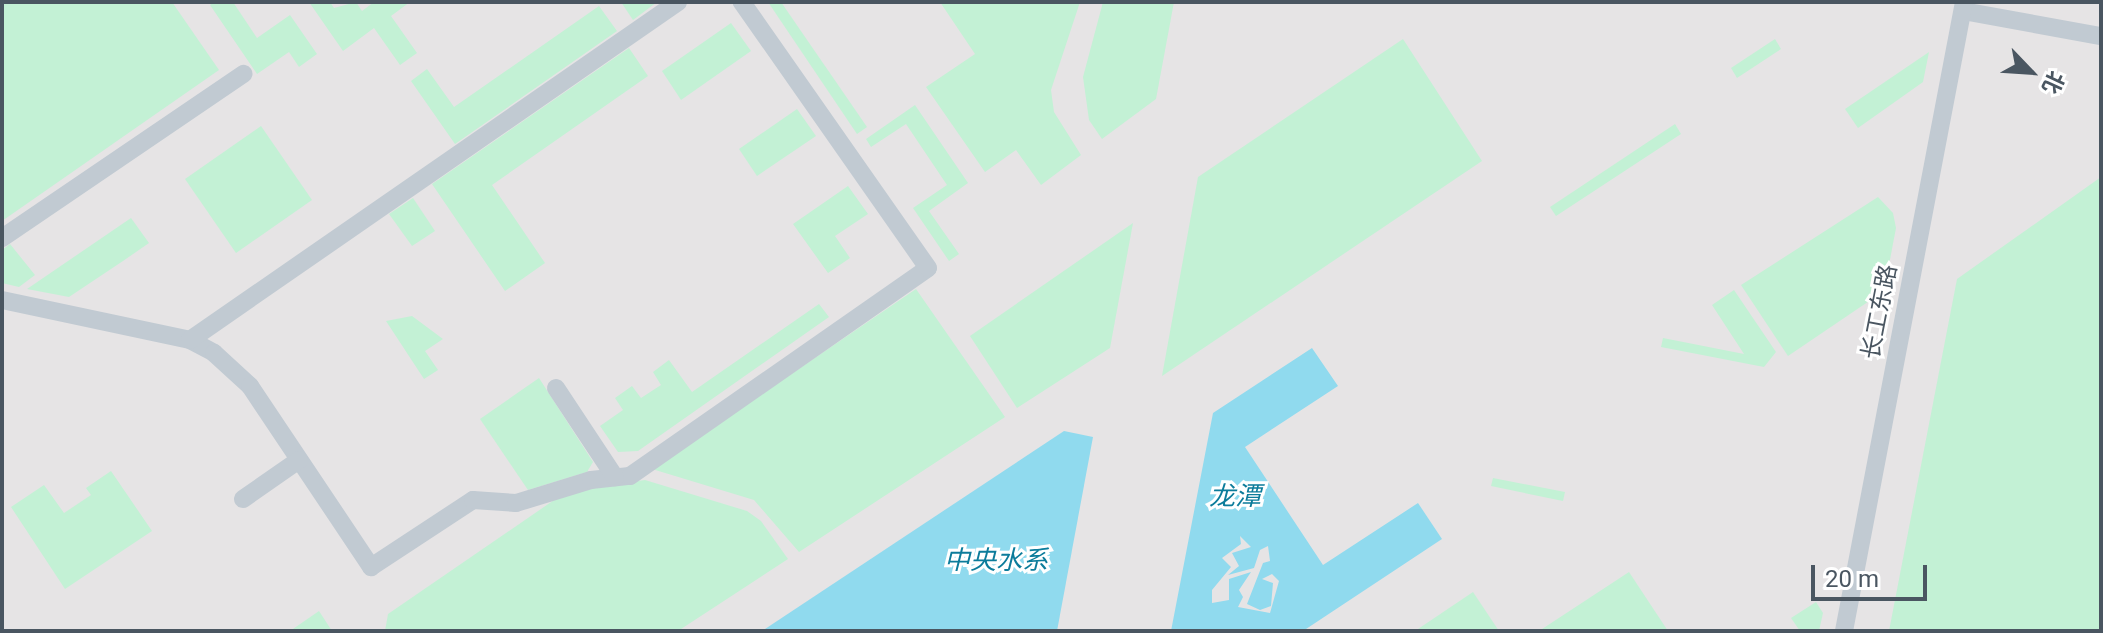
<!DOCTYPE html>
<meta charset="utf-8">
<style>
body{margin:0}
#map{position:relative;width:2103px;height:633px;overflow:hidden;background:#f5f3f3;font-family:Roboto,"Noto Sans SC",sans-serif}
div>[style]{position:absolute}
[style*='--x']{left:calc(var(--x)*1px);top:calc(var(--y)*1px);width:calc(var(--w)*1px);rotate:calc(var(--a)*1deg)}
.education>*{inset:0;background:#e6e4e5}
.green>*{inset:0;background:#c3f1d5}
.water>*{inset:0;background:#90daee}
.lane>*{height:18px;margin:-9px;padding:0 9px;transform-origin:9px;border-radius:9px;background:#c1cad2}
span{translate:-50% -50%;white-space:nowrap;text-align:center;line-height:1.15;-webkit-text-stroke:6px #fff;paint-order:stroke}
.street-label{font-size:24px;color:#4a5661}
.water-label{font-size:26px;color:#0c7c9b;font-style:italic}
.frame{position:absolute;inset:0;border:4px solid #4a5661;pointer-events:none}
.north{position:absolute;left:1991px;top:32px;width:80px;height:80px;-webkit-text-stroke:6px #fff;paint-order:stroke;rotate:115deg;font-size:22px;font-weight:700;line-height:32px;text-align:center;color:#4a5661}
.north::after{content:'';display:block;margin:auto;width:28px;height:36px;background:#4a5661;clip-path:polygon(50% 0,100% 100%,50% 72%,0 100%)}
.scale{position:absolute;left:1811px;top:565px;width:116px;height:36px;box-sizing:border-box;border:4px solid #4a5661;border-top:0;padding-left:10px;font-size:24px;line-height:28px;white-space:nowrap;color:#4a5661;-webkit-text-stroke:6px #fff;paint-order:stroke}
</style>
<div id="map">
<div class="education">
<i style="clip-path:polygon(2px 2px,2101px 2px,2101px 631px,2px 631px)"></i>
</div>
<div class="green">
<i style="clip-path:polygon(2px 2px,172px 2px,219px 70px,2px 221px)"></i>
<i style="clip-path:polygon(214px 2px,233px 2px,257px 38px,290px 15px,317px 54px,299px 67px,289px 52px,257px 74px,210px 5px)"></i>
<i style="clip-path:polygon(309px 2px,330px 2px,334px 8px,356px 2px,362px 11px,374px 2px,410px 2px,391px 16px,417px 53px,400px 65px,374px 28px,343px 51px)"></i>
<i style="clip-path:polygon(621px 2px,657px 2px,633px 20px)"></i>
<i style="clip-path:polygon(768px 2px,781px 2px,867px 127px,857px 134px)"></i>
<i style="clip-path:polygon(940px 2px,1080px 2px,1051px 90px,1054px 112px,1081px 155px,1041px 185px,1016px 150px,985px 172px,926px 87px,975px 54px)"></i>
<i style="clip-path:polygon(1103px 2px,1174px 2px,1156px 99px,1102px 139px,1089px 120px,1083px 77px)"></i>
<i style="clip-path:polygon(599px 6px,617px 31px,455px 144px,411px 81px,427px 69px,454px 107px)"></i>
<i style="clip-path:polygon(731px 23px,751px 51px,681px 100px,662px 71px)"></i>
<i style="clip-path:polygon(1403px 39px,1482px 161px,1162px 376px,1198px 177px)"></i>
<i style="clip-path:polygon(1775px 39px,1781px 49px,1737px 78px,1731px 68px)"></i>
<i style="clip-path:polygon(629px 48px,648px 76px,492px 185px,545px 263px,505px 291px,432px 184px)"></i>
<i style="clip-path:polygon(1929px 52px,1923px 82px,1858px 128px,1845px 109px)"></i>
<i style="clip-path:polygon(915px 105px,968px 183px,929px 211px,959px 254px,949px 261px,913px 208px,947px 185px,906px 124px,871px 147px,866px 139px)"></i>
<i style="clip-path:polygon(797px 109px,816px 136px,757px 176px,739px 149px)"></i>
<i style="clip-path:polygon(1675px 124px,1681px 134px,1556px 216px,1550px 207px)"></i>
<i style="clip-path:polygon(261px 126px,312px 200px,236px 253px,185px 179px)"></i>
<i style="clip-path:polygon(2101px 177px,2101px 631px,1889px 631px,1957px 279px)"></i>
<i style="clip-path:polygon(848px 186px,868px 214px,835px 236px,850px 258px,828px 273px,793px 224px)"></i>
<i style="clip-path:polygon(1878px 197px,1893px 213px,1896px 228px,1884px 291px,1788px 356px,1741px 285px)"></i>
<i style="clip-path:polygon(413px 198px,435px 231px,412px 246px,389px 214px)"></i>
<i style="clip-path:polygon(131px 218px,149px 243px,123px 261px,69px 297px,27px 289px)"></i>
<i style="clip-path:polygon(1133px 223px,1110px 348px,1017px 408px,970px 336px)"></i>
<i style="clip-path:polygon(10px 244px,35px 275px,19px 287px,2px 283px,2px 250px)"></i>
<i style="clip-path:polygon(916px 289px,1005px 417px,799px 552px,754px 500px,652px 469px)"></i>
<i style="clip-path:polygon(1734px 290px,1776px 352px,1764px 367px,1661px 347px,1663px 338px,1744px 354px,1712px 305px)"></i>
<i style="clip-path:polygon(819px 304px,829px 317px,638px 451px,618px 452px,600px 426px,623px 410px,615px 398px,632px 386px,641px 398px,661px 385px,653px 372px,669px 360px,692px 392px)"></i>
<i style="clip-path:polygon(412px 316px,443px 339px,425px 351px,438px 370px,424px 379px,386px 321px)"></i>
<i style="clip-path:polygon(539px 378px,593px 462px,587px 472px,528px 490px,480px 419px)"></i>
<i style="clip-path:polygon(111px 471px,152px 531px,65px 589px,11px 507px,44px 485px,64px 513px,91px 495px,86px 488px)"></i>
<i style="clip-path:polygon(1493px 478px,1565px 492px,1563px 501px,1491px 486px)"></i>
<i style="clip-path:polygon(645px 480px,747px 511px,761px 521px,788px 559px,678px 631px,385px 631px,388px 614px,557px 498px,594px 487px)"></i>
<i style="clip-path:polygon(1629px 572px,1668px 631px,1539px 631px)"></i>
<i style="clip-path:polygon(1473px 592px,1499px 631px,1415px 631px)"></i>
<i style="clip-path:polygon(1816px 602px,1823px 613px,1819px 631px,1800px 631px,1791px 618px)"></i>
<i style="clip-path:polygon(319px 611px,332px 631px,290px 631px)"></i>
</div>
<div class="water">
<i style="clip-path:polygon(evenodd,1312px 348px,1338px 386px,1245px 447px,1323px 565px,1418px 503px,1442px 539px,1303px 631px,1171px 631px,1213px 413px,1312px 348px,1240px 536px,1251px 547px,1232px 553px,1239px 566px,1228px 575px,1254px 568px,1260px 550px,1268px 546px,1270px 561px,1263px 563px,1247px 604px,1260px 610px,1271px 606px,1273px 583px,1262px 579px,1272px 574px,1279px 581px,1270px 613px,1238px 607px,1243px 597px,1239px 590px,1251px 572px,1229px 579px,1229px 600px,1212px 603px,1212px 590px,1231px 567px,1222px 558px,1241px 544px,1240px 536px)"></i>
<i style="clip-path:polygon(1064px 431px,1093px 437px,1057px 631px,762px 631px)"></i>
</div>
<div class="lane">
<i style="--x:1963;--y:11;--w:140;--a:10.3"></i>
<i style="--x:2;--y:238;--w:292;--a:-34.2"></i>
<i style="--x:2;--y:300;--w:192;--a:12"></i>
<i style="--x:190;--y:340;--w:27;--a:28"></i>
<i style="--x:214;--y:353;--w:49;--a:42.5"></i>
<i style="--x:250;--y:386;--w:218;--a:56.2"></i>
<i style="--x:371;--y:567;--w:122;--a:-33.3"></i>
<i style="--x:473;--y:500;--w:43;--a:4"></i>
<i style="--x:516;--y:503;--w:78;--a:-17"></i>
<i style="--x:591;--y:480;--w:39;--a:-6"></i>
<i style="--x:630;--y:476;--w:363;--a:-34.9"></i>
<i style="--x:928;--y:268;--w:325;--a:-125"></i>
<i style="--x:190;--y:340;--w:594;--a:-34.71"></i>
<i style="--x:556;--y:388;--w:107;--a:56.5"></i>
<i style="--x:243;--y:499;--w:68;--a:-34.9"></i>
<i style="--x:1844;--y:631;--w:640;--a:-79.2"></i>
</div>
<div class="street-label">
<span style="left:1880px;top:312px;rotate:-79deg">长工东路</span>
</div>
<div class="water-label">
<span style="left:1235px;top:497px">龙潭</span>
<span style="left:996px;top:561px">中央水系</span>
</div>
<div class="frame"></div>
<div class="north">北</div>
<div class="scale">20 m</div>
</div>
